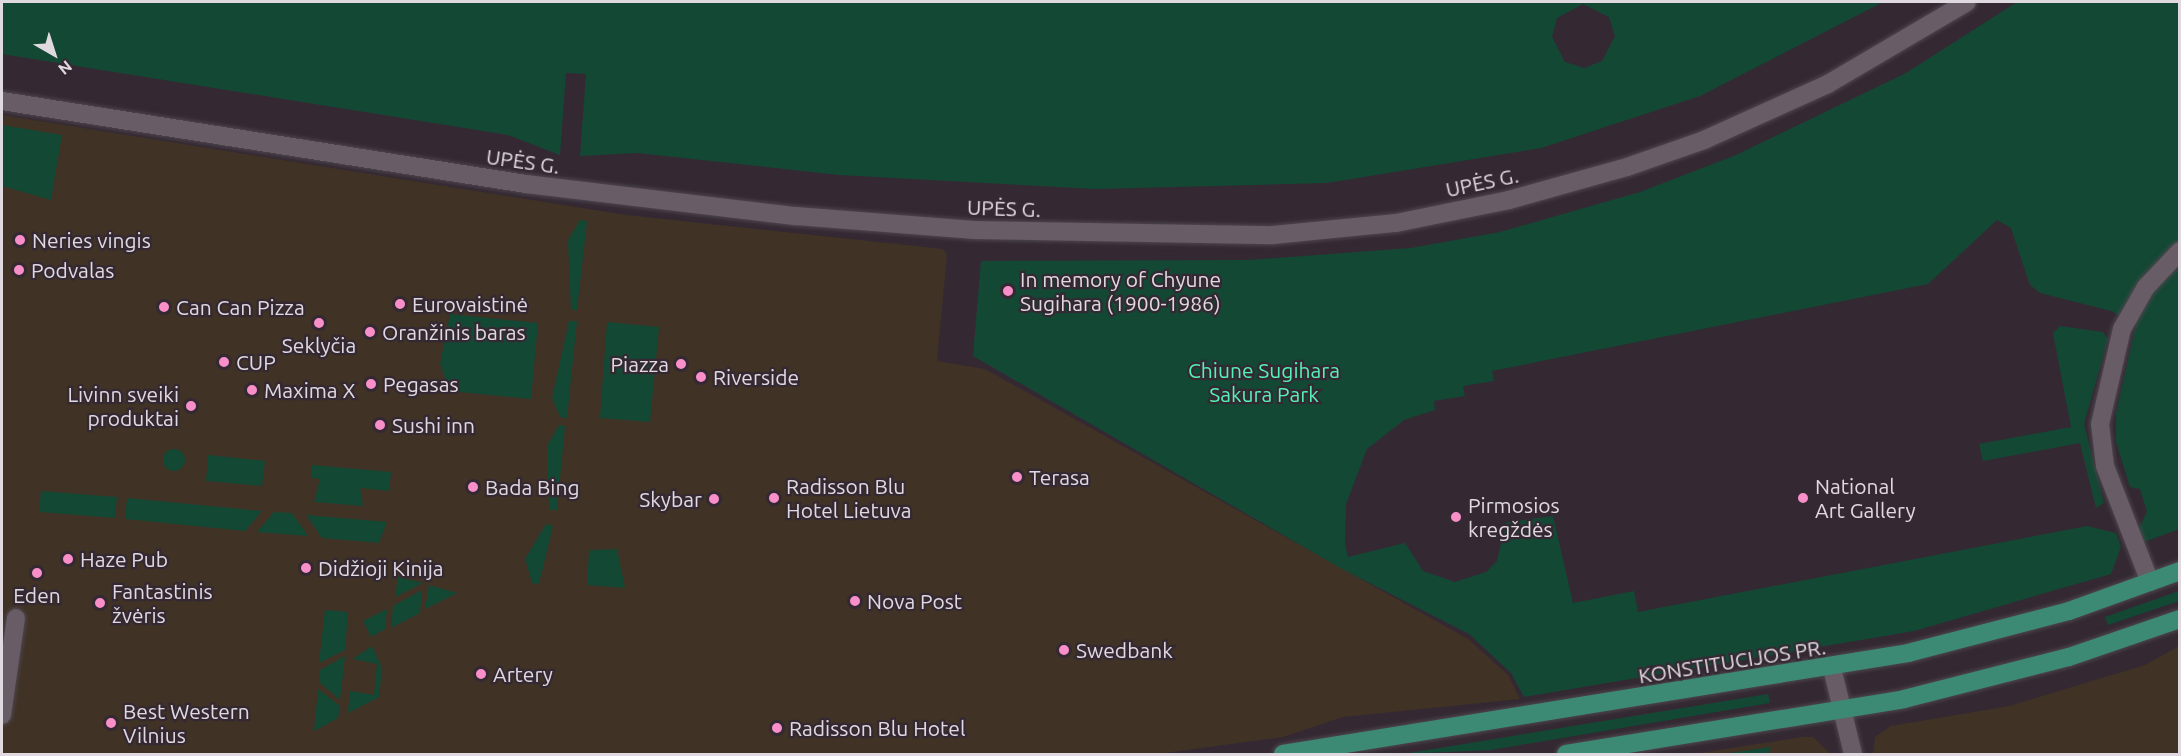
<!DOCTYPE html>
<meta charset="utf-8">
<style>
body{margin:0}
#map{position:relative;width:2181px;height:756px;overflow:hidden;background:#342933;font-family:Ubuntu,sans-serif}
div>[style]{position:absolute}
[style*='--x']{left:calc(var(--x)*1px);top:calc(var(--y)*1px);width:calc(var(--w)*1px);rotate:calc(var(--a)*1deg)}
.commercial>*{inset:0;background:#403225}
.green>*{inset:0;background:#134834}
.round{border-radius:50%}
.roads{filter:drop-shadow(0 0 2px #4e464e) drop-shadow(0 0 2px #4e464e)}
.minor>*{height:18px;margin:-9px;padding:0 9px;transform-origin:9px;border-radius:9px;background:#685c67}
.major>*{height:18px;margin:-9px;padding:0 9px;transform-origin:9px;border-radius:9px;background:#3d8a74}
.dots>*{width:16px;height:16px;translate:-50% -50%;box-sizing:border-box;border:3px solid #342933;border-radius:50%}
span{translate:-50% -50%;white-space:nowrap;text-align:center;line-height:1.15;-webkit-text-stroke:4.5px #342933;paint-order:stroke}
.street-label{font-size:21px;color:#e0d9e0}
.poi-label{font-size:21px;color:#e0d9e0}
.left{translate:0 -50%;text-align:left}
.right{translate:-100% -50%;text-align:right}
.park-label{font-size:21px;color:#54f2b6}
.frame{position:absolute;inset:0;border:3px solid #e0d9e0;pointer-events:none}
.north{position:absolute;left:24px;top:24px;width:60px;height:60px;-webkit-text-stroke:4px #342933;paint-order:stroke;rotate:141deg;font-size:16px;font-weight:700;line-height:24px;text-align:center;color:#e0d9e0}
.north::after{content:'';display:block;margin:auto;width:21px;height:27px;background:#e0d9e0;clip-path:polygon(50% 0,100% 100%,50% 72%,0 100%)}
</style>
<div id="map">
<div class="commercial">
<i style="clip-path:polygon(2px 115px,626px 215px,943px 249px,947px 255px,937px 361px,985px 369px,1468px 639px,1508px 675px,1520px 699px,1343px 717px,1283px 737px,1157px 754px,2px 754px)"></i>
<i style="clip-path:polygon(2179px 646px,2179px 754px,1873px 754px,1875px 737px,1891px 726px,2009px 706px,2145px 665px)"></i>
<i style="clip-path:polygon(1813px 737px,1831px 754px,1693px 754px,1802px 737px)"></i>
</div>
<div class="green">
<i style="clip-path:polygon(evenodd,2px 2px,1883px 2px,1700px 96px,1541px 148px,1327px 183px,1096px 189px,839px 175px,637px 153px,580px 156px,586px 74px,566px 73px,560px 155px,508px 135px,2px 54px,2px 2px,1583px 4px,1609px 17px,1615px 36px,1602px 61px,1584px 68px,1565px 62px,1552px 37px,1557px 18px,1583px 4px)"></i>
<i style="clip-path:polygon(2017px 2px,2179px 2px,2179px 529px,2144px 542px,2139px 528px,2147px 512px,2140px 489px,2130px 487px,2116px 442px,2116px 413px,2136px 324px,2111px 311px,2040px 293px,2030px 285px,2011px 228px,1997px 220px,1928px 284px,1492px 371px,1494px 381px,1463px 386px,1465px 396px,1434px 401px,1435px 410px,1404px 420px,1367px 449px,1346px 504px,1345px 545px,1348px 557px,1405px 543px,1423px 571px,1455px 582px,1486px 572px,1497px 561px,1506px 522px,1553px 516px,1573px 603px,1634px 591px,1638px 612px,2087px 526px,2116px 533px,2121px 547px,2111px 574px,1914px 631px,1524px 697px,1511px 673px,1469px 634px,1342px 569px,973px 356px,981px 261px,1249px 260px,1411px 248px,1500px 232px,1640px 192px,1736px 155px,1906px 73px)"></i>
<i style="clip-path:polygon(2px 125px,62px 135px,51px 200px,2px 186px)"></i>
<i style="clip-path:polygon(580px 220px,587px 221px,577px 310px,571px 310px,568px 240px)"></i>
<i style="clip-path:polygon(450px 314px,538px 323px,531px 399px,450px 391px,440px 364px)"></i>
<i style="clip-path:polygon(569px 321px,577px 321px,567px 418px,560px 417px,552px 398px)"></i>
<i style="clip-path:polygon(607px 322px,659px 327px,650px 422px,600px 418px)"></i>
<i style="clip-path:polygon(2060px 326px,2103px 332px,2108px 339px,2084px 424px,2104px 503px,2096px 508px,2080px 443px,1983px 461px,1979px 444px,2071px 427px,2053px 333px)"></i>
<i style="clip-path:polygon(559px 425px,565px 426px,557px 510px,549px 510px,547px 446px)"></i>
<i class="round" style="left:163px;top:449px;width:22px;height:22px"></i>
<i style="clip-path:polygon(208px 455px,265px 461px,262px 486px,206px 481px)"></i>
<i style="clip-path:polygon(312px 465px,391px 472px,389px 491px,360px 488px,363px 506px,314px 502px,320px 479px,311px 478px)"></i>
<i style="clip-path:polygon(41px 491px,117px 497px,115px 518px,39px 512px)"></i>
<i style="clip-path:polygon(127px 498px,262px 511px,245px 531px,125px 519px)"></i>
<i style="clip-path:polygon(274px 512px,292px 513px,308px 536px,257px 532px)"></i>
<i style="clip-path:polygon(306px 515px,387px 522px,379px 543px,322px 538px)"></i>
<i style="clip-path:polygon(546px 524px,553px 526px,539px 584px,532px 583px,525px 559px)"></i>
<i style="clip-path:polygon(617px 549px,625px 588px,587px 585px,589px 550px)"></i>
<i style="clip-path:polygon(398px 577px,423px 583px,395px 597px)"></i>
<i style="clip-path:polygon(429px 585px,457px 593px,425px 609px)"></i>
<i style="clip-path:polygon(422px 590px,420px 613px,391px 628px,393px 606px)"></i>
<i style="clip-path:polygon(2179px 591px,2179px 601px,2108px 625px,2105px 617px)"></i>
<i style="clip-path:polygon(387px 609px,385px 629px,371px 637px,363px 621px)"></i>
<i style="clip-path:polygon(325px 610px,348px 612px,345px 650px,319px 663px)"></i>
<i style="clip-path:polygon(372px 646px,382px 668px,379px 697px,348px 713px,350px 691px,374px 695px,377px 664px,353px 659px)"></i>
<i style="clip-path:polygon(345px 656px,340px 700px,319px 682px,320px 670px)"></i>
<i style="clip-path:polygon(318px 689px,340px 706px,338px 718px,314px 731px)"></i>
<i style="clip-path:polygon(1768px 694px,1770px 703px,1491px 750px,1403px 754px)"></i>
<i style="clip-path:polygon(1771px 747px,1768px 754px,1722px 754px)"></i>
</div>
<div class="roads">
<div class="minor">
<i style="--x:2;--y:101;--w:531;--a:9"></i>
<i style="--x:526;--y:184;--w:272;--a:6.8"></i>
<i style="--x:796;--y:216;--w:179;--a:4.5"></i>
<i style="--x:974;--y:230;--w:299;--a:1"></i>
<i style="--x:1273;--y:235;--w:124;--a:-5.6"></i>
<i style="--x:1396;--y:223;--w:115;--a:-11.5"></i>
<i style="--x:1509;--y:200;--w:123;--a:-15.6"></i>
<i style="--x:1627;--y:167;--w:82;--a:-19.3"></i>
<i style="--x:1704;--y:140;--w:136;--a:-24.3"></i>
<i style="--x:1828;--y:84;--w:161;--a:-30.5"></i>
<i style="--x:2150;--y:582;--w:124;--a:-111.2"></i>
<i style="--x:2105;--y:466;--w:42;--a:-96.8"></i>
<i style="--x:2100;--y:424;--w:98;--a:-77"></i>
<i style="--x:2122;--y:329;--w:48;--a:-60.3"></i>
<i style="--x:2146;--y:287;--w:50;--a:-46.6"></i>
<i style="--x:1832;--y:668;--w:89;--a:76.3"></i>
<i style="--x:2;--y:715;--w:98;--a:-81.8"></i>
</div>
<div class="major">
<i style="--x:1283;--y:754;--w:633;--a:-9.18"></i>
<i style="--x:1908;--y:653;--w:166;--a:-14.6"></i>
<i style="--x:2069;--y:611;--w:118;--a:-19.8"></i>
<i style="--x:1566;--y:754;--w:342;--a:-9.2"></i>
<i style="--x:1904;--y:699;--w:170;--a:-14.3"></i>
<i style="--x:2069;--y:657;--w:117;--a:-18.9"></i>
</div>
</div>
<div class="dots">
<i style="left:20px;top:240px;background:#f98fc9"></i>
<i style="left:19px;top:270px;background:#f98fc9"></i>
<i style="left:1008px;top:291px;background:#f98fc9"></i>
<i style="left:400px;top:304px;background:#f98fc9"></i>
<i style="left:164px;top:307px;background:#f98fc9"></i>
<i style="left:319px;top:323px;background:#f98fc9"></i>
<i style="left:370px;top:332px;background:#f98fc9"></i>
<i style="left:224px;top:362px;background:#f98fc9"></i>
<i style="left:681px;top:364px;background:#f98fc9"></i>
<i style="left:701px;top:377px;background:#f98fc9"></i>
<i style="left:371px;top:384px;background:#f98fc9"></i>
<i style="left:252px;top:390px;background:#f98fc9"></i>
<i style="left:191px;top:406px;background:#f98fc9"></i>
<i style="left:380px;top:425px;background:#f98fc9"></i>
<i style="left:1017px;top:477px;background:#f98fc9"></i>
<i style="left:473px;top:487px;background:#f98fc9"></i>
<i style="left:774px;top:498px;background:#f98fc9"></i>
<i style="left:1803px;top:498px;background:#f98fc9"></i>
<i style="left:714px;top:499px;background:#f98fc9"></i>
<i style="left:1456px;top:517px;background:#f98fc9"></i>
<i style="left:68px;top:559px;background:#f98fc9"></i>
<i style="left:306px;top:568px;background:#f98fc9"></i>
<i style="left:37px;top:573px;background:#f98fc9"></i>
<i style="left:855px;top:601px;background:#f98fc9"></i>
<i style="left:100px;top:603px;background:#f98fc9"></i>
<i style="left:1064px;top:650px;background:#f98fc9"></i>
<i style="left:481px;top:674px;background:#f98fc9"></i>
<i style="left:111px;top:723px;background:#f98fc9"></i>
<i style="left:777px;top:728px;background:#f98fc9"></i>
</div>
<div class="street-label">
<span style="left:523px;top:161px;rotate:8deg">UPĖS G.</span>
<span style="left:1482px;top:182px;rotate:-12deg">UPĖS G.</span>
<span style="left:1004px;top:208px;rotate:2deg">UPĖS G.</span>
<span style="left:1732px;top:661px;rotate:-9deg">KONSTITUCIJOS PR.</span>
</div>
<div class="poi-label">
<span class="left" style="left:32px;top:240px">Neries vingis</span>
<span class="left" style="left:31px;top:270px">Podvalas</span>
<span class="left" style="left:1020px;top:291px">In memory of Chyune<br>Sugihara (1900-1986)</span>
<span class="left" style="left:412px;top:304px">Eurovaistinė</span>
<span class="left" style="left:176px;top:307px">Can Can Pizza</span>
<span class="left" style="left:382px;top:332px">Oranžinis baras</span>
<span style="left:319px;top:345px">Seklyčia</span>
<span class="left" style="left:236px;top:362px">CUP</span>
<span class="right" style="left:669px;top:364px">Piazza</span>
<span class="left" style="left:713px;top:377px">Riverside</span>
<span class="left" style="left:383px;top:384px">Pegasas</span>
<span class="left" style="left:264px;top:390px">Maxima X</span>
<span class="right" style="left:179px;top:406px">Livinn sveiki<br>produktai</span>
<span class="left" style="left:392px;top:425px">Sushi inn</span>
<span class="left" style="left:1029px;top:477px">Terasa</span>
<span class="left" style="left:786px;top:498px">Radisson Blu<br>Hotel Lietuva</span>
<span class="left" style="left:1815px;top:498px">National<br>Art Gallery</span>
<span class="left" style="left:485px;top:487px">Bada Bing</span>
<span class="right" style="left:702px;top:499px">Skybar</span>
<span class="left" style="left:1468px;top:517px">Pirmosios<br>kregždės</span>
<span class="left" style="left:80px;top:559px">Haze Pub</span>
<span class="left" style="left:318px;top:568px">Didžioji Kinija</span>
<span class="left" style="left:112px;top:603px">Fantastinis<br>žvėris</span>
<span style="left:37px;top:595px">Eden</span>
<span class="left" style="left:867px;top:601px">Nova Post</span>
<span class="left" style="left:1076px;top:650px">Swedbank</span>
<span class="left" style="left:493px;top:674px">Artery</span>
<span class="left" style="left:123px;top:723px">Best Western<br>Vilnius</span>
<span class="left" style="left:789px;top:728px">Radisson Blu Hotel</span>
</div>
<div class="park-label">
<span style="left:1264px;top:382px">Chiune Sugihara<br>Sakura Park</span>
</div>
<div class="frame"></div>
<div class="north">N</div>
</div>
